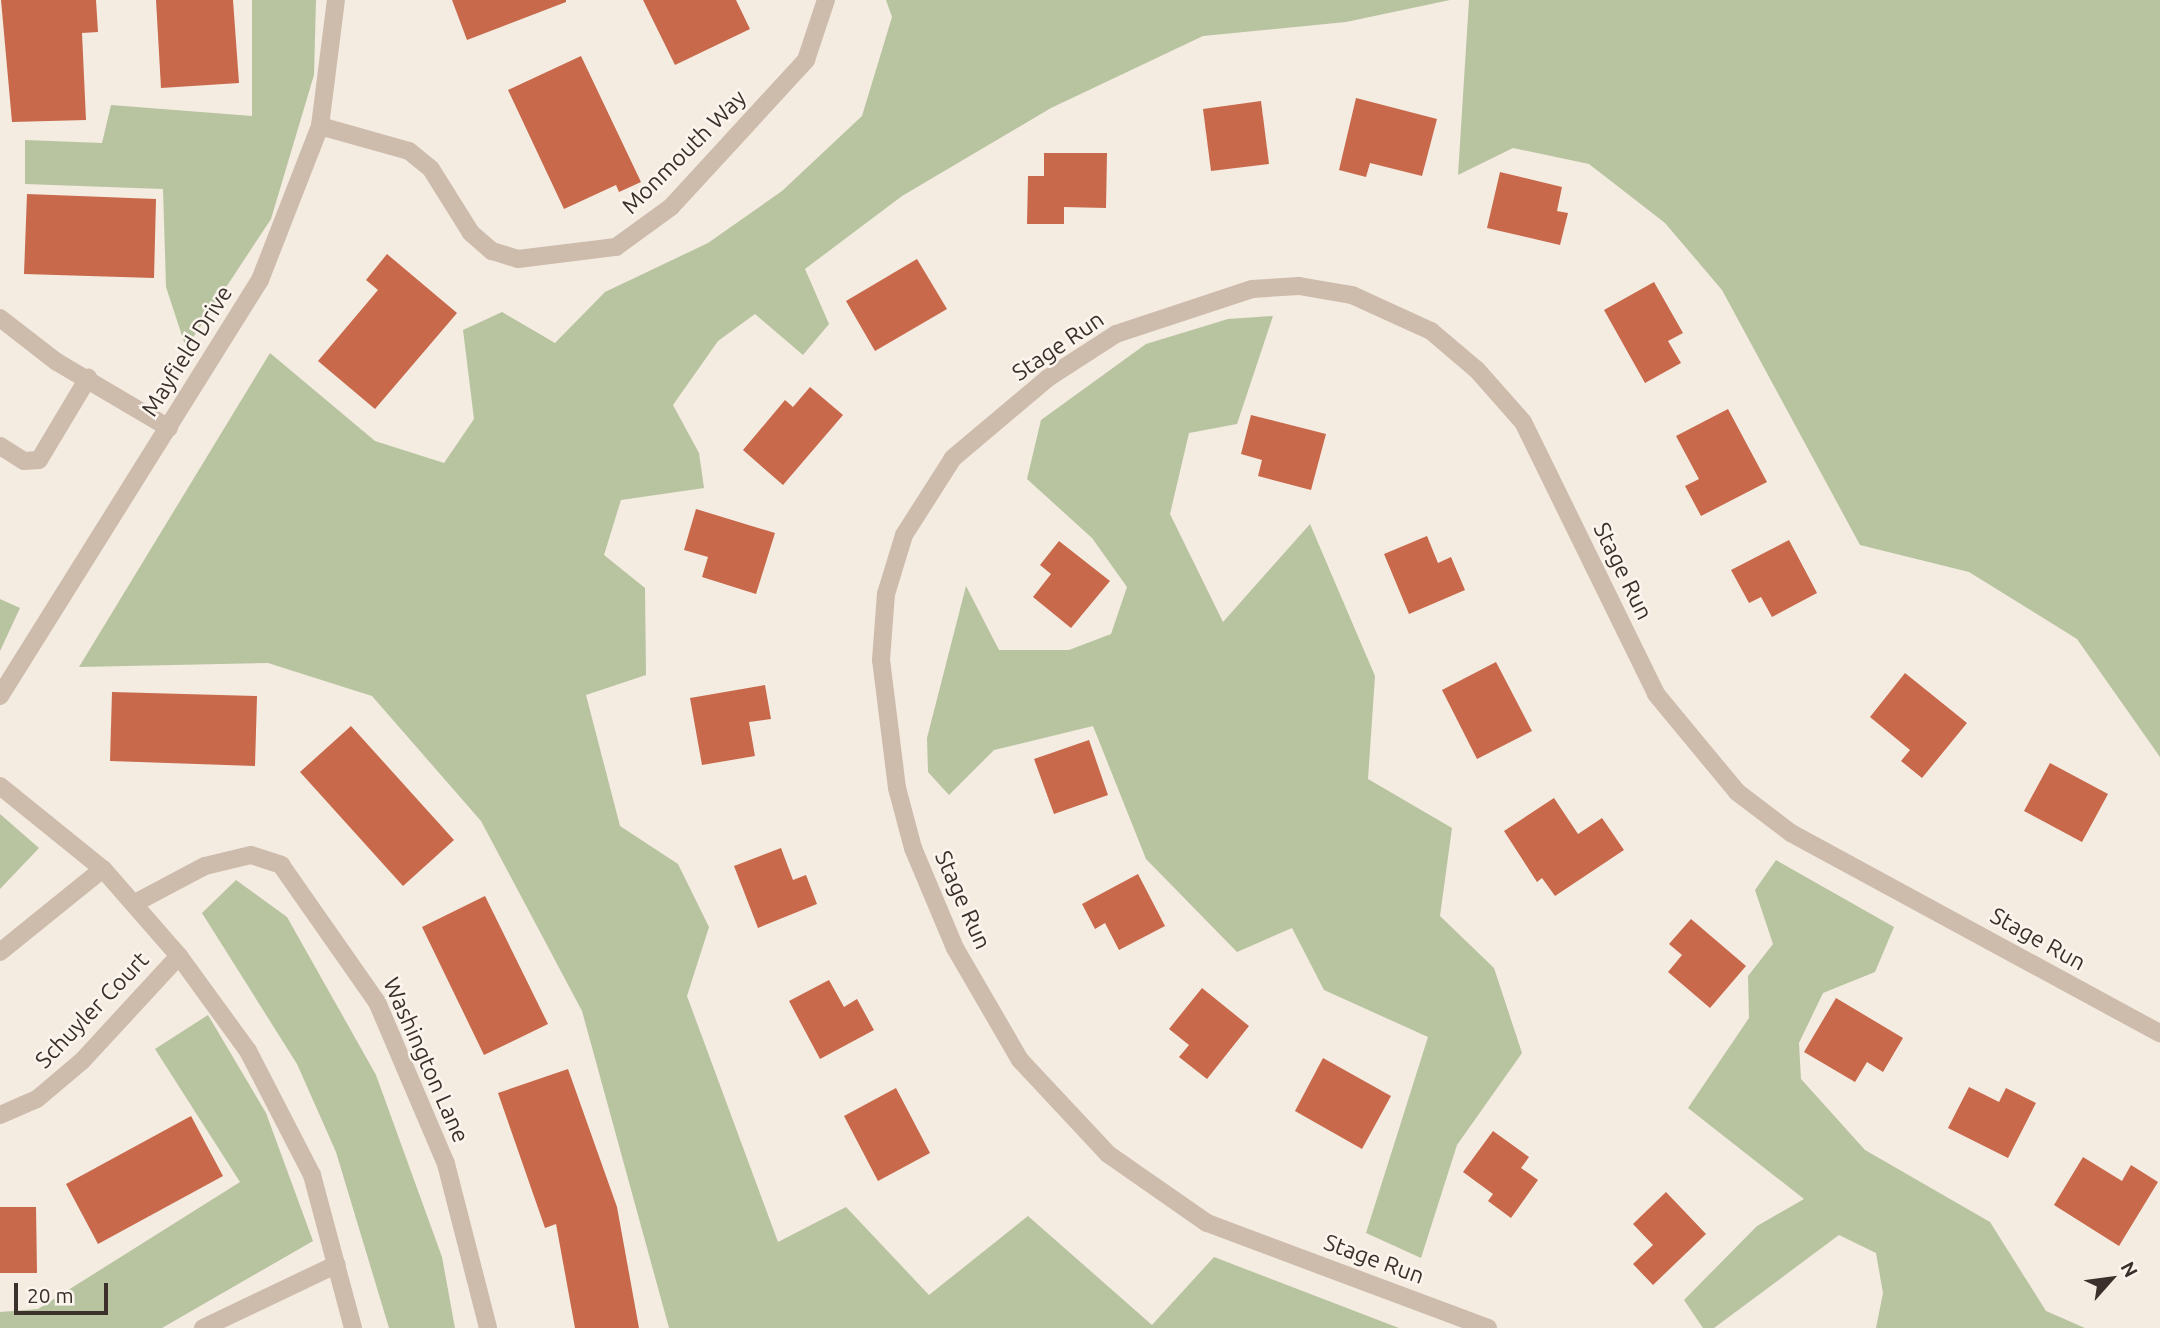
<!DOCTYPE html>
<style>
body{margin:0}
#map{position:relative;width:2160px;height:1328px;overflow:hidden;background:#f4ebe1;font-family:Ubuntu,sans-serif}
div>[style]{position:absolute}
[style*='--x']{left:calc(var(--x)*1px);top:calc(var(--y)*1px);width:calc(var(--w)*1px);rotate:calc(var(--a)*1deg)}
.green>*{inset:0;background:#b8c4a0}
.building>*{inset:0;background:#c8694b}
.minor>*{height:18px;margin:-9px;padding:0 9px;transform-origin:9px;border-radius:9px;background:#cdbbac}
span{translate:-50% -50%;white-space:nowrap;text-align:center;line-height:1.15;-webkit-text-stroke:5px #fbf5ee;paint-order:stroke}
.street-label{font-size:23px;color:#3b302b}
.north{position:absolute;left:2076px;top:1244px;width:70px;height:70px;-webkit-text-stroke:5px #fbf5ee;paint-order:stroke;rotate:62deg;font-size:19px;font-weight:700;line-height:28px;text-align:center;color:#3b302b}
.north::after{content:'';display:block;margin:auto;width:24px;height:32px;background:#3b302b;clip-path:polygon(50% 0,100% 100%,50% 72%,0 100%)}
.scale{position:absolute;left:14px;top:1283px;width:94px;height:32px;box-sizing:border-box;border:4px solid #3b302b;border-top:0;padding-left:9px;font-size:21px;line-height:24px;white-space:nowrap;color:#3b302b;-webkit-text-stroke:5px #fbf5ee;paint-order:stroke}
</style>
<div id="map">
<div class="green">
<i style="clip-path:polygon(252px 0,316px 0,314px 75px,271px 219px,186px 348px,166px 287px,163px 189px,25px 184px,25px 140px,102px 143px,111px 105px,252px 116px)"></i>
<i style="clip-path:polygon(886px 0,1450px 0,1346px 22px,1203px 36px,1051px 108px,902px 196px,805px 269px,829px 324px,803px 355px,755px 314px,718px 341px,673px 405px,699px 453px,704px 488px,621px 500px,604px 555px,645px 588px,646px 675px,586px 695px,620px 826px,678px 864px,709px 927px,687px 996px,778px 1242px,846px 1207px,929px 1295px,1028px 1216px,1152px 1325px,1214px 1257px,1399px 1328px,669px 1328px,582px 1011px,481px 821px,372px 696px,268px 663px,79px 667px,270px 353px,375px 441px,444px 463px,474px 419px,463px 330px,502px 312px,555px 343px,605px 292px,708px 243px,782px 191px,862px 116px,892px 17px)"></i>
<i style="clip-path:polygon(1469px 0,2160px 0,2160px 757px,2077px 639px,1969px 572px,1860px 545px,1722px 290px,1665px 223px,1589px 164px,1513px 148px,1458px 175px)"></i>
<i style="clip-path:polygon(1273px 316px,1237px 424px,1189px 433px,1170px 514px,1223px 622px,1310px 524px,1375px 676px,1368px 779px,1452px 828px,1440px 916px,1494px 968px,1522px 1053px,1457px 1145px,1421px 1258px,1366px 1233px,1428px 1037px,1324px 990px,1292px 928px,1237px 952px,1146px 859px,1093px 726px,994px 750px,949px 795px,928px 772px,927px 738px,966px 586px,999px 650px,1069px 650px,1111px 634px,1127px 587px,1092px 538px,1027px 479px,1041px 420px,1146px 344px,1228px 319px)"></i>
<i style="clip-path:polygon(0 599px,20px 608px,0 651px)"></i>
<i style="clip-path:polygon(0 814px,39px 848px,0 889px)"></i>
<i style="clip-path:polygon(1776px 860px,1894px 927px,1875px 972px,1823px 993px,1799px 1043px,1801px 1079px,1865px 1150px,1990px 1222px,2046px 1311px,2085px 1328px,1876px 1328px,1883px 1293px,1876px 1253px,1839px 1235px,1714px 1328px,1703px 1328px,1684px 1300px,1757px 1226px,1804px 1199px,1688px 1108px,1749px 1018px,1748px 976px,1773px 944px,1755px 890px)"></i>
<i style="clip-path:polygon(236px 880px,287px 917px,376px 1075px,442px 1257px,455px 1328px,389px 1328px,336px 1152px,297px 1064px,202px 913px)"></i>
<i style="clip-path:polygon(208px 1015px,266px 1113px,313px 1241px,162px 1328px,0 1328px,0 1312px,38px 1309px,240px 1182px,155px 1049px)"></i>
</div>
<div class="building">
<i style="clip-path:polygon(1px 0,96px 0,98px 32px,82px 33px,86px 120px,12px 122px)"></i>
<i style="clip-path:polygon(156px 0,233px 0,239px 83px,161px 88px)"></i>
<i style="clip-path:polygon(452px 0,566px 0,566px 2px,467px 40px)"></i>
<i style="clip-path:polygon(643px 0,736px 0,750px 29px,675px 65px)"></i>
<i style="clip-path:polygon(581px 56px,641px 182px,619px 192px,616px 185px,564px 209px,508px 90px)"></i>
<i style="clip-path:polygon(1356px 98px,1437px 119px,1422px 176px,1370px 163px,1366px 177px,1339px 170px)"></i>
<i style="clip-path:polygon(1261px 101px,1269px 164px,1211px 171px,1203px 109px)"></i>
<i style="clip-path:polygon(1044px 153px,1107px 153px,1106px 208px,1064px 207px,1064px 224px,1027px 224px,1028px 176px,1044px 176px)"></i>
<i style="clip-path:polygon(1500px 172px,1562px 187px,1557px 211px,1568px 213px,1560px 245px,1487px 228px)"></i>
<i style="clip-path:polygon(27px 194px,156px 199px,154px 278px,24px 274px)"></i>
<i style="clip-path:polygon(387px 254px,457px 313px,375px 409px,318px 361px,378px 290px,366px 280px)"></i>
<i style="clip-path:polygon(917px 259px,947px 309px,875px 351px,846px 301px)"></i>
<i style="clip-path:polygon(1654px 282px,1683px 333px,1668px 341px,1681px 363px,1645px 383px,1604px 310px)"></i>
<i style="clip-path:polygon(810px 387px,843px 415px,783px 485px,743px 450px,785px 400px,793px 407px)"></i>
<i style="clip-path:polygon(1728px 409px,1767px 482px,1701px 516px,1685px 486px,1699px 479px,1676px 436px)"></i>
<i style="clip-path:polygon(1251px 415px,1326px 434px,1311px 490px,1258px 476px,1262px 460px,1241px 454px)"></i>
<i style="clip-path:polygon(696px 509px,775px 533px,756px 594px,702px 577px,708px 557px,684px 550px)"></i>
<i style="clip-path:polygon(1427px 536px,1438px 563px,1451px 557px,1465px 590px,1409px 614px,1384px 554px)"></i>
<i style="clip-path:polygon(1789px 540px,1817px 593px,1772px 617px,1761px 597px,1749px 603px,1731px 570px)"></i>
<i style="clip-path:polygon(1059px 541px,1110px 581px,1071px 628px,1033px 597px,1051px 574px,1040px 565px)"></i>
<i style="clip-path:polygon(1496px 662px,1532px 731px,1477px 759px,1442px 690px)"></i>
<i style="clip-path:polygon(1905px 673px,1967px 723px,1922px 778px,1901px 761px,1910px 750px,1870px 717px)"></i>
<i style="clip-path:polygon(765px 685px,771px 719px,749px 722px,755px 756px,702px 765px,690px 698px)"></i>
<i style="clip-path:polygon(112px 692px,257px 696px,255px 766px,110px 761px)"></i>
<i style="clip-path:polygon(351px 726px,454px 840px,403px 886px,300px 772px)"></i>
<i style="clip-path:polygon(1089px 740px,1108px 795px,1054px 814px,1034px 759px)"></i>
<i style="clip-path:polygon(2050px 763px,2108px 794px,2082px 842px,2024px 811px)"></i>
<i style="clip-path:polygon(1554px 798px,1578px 834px,1602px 818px,1624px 850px,1555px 896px,1542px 878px,1537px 882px,1504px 831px)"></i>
<i style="clip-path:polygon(781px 848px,793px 880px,806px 875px,817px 904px,758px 928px,734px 866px)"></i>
<i style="clip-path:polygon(1138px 874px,1165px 926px,1119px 950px,1105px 923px,1095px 929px,1082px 904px)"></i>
<i style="clip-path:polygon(485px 896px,548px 1024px,484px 1055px,422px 927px)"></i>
<i style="clip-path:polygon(1691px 919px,1746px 966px,1710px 1008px,1668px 972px,1682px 955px,1669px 944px)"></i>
<i style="clip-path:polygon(829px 980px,844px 1007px,857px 999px,874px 1030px,820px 1059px,789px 1001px)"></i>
<i style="clip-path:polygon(1202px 988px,1249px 1026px,1207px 1079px,1179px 1057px,1189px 1045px,1169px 1029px)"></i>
<i style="clip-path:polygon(1836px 998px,1903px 1038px,1883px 1072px,1867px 1062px,1855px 1082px,1804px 1052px)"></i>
<i style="clip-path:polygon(1323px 1058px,1391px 1096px,1362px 1149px,1295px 1111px)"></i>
<i style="clip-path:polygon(568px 1069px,617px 1207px,639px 1328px,575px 1328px,556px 1224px,545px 1228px,498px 1093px)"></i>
<i style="clip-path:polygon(1969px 1087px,1999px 1102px,2006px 1088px,2036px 1103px,2008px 1158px,1948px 1128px)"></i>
<i style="clip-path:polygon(896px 1088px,930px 1153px,878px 1181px,844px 1116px)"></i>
<i style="clip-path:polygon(191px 1116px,223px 1176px,98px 1244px,66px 1184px)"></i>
<i style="clip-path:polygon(1493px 1131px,1529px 1157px,1521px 1168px,1538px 1180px,1511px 1218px,1488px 1201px,1493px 1194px,1463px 1172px)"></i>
<i style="clip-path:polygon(2083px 1157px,2122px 1181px,2131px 1165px,2158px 1182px,2119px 1246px,2054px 1205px)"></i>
<i style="clip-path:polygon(1666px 1192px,1706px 1234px,1653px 1285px,1633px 1264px,1653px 1245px,1633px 1224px)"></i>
<i style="clip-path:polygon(0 1207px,36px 1207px,37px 1273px,0 1273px)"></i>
</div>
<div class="minor">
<i style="--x:320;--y:126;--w:92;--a:15.7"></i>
<i style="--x:409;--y:151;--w:28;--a:39"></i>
<i style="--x:431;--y:169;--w:75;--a:58"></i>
<i style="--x:471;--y:233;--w:28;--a:41"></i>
<i style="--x:492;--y:251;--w:27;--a:17"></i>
<i style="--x:518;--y:259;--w:99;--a:-7"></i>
<i style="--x:616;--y:247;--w:68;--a:-36"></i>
<i style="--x:671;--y:207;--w:200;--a:-47.4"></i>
<i style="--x:806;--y:60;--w:63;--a:-71.6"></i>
<i style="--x:0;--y:318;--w:72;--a:37.7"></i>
<i style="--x:57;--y:362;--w:130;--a:30.5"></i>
<i style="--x:0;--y:446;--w:28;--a:32"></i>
<i style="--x:24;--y:461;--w:15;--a:-4"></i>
<i style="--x:39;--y:460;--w:96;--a:-59.1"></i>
<i style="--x:0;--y:696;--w:491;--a:-58"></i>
<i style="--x:260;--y:280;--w:165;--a:-68.7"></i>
<i style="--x:320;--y:126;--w:127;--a:-82.8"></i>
<i style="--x:0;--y:786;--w:132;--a:38.9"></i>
<i style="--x:103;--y:869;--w:116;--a:48.9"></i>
<i style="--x:179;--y:956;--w:117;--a:54"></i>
<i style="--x:248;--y:1051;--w:140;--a:62.7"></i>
<i style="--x:312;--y:1175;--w:158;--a:75"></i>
<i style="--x:135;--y:903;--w:79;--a:-27.9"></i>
<i style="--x:205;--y:866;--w:47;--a:-13.4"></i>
<i style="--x:251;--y:855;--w:32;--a:18"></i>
<i style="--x:281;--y:865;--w:167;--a:55"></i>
<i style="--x:377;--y:1002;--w:176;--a:66.9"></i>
<i style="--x:446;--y:1164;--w:169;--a:75.6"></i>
<i style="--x:0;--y:952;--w:132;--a:-38.9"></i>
<i style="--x:0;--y:1115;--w:40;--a:-23.4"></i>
<i style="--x:37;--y:1099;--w:59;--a:-40.2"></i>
<i style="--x:82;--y:1061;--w:143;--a:-47.3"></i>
<i style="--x:203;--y:1328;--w:148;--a:-25.5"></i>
<i style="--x:1488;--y:1328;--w:300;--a:-159.5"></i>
<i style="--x:1207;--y:1223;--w:121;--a:-145.1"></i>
<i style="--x:1108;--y:1154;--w:129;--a:-133.1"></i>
<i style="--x:1020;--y:1060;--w:129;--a:-120.1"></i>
<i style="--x:955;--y:948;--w:108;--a:-112.8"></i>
<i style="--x:913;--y:848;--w:62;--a:-104.9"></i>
<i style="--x:897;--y:788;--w:129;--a:-97.1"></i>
<i style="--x:881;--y:660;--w:66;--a:-85.7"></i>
<i style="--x:886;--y:594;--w:62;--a:-73"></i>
<i style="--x:904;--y:535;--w:91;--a:-57.5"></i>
<i style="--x:953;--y:458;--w:124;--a:-40.1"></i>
<i style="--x:1048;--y:378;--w:81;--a:-32.9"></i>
<i style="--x:1116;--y:334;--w:143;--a:-18.3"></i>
<i style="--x:1252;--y:289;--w:47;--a:-3.7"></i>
<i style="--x:1299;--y:286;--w:54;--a:9.6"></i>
<i style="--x:1352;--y:295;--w:87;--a:24.5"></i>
<i style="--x:1431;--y:331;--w:60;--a:40.3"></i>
<i style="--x:1477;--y:370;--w:69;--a:48.5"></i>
<i style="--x:1523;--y:422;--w:303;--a:63.9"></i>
<i style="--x:1656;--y:694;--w:127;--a:50.4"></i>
<i style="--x:1737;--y:792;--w:68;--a:37.2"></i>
<i style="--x:1791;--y:833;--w:420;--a:28.5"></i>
</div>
<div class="street-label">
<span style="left:684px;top:152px;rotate:-45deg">Monmouth Way</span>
<span style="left:1058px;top:346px;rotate:-34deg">Stage Run</span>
<span style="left:187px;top:351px;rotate:-58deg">Mayfield Drive</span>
<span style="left:1623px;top:571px;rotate:64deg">Stage Run</span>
<span style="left:963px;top:900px;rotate:66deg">Stage Run</span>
<span style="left:2038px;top:939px;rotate:29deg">Stage Run</span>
<span style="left:92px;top:1010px;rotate:-46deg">Schuyler Court</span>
<span style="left:426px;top:1060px;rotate:66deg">Washington Lane</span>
<span style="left:1374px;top:1259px;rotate:20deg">Stage Run</span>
</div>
<div class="north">N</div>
<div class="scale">20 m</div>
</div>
